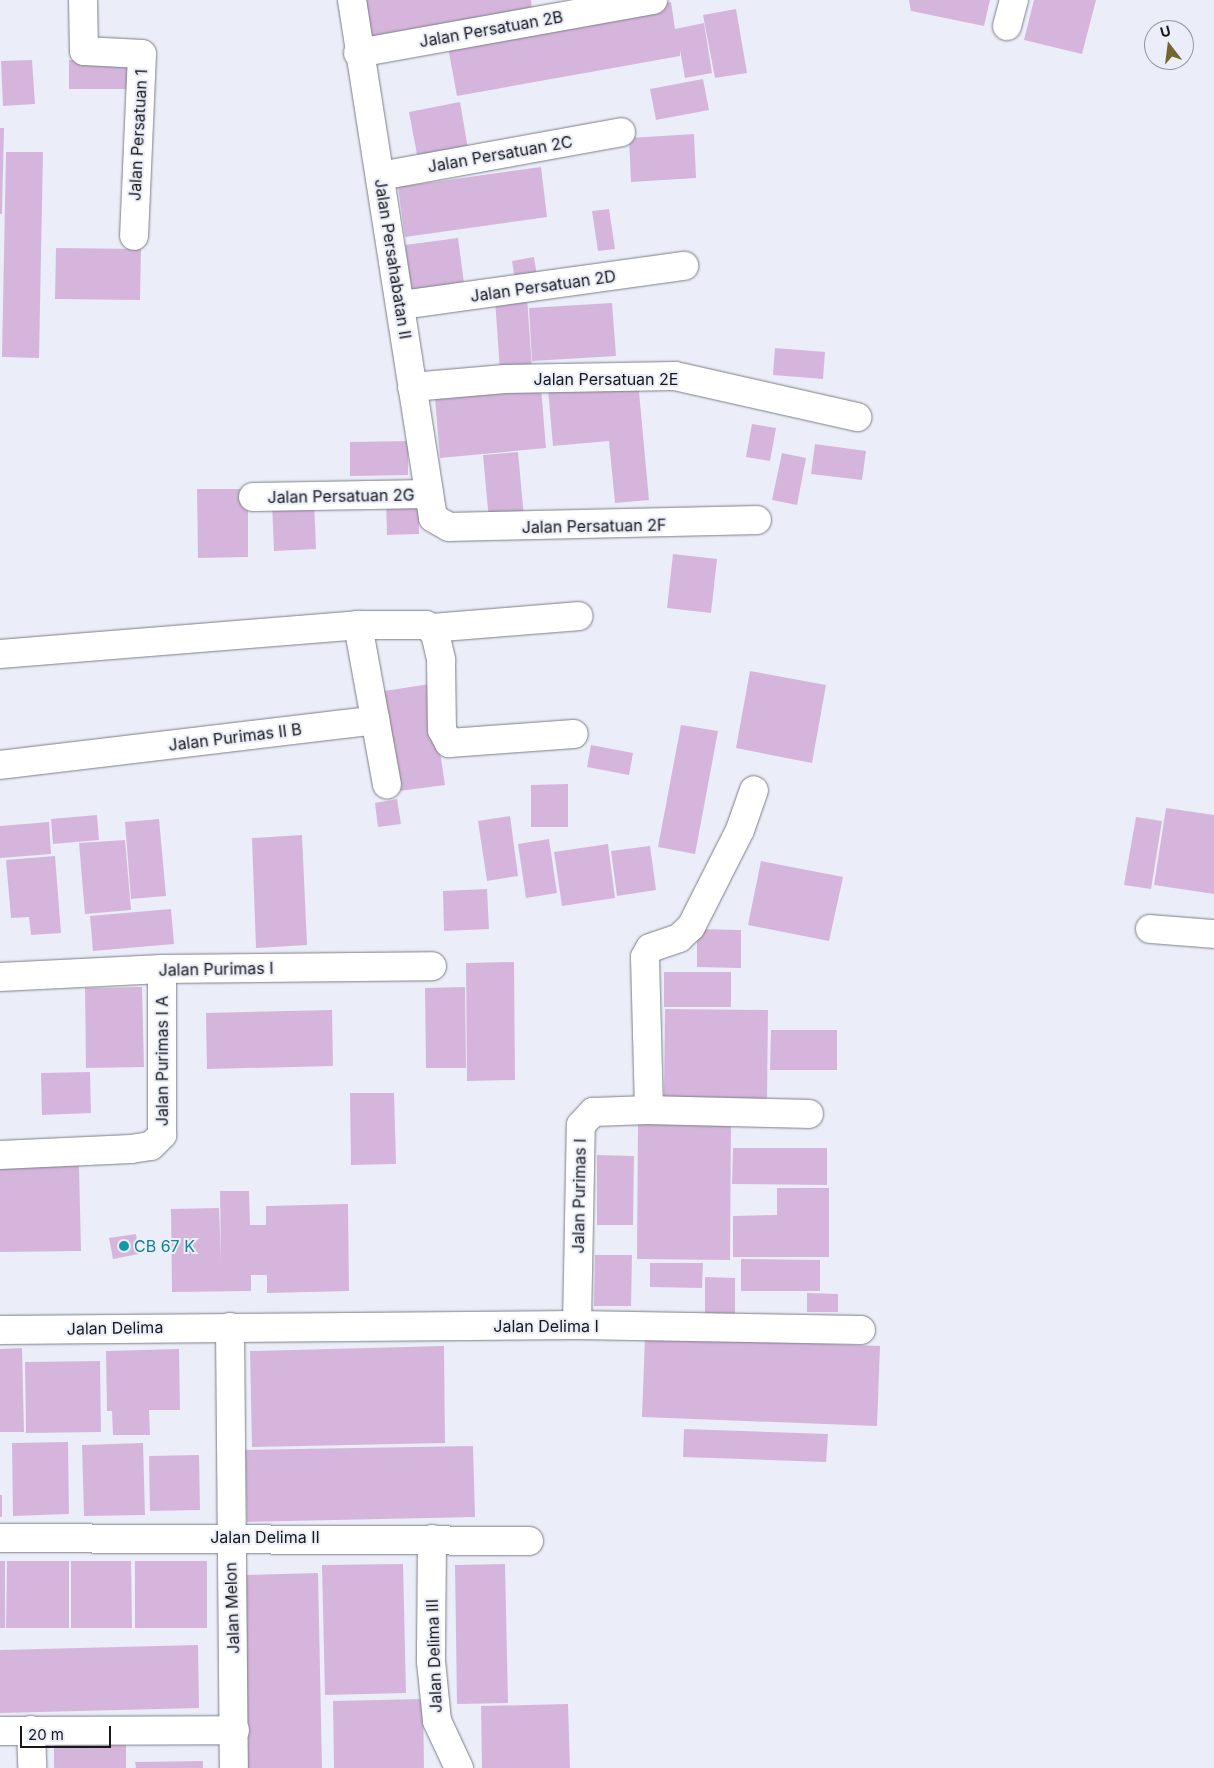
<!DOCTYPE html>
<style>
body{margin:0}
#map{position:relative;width:1214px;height:1768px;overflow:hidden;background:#ebeef8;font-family:Inter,sans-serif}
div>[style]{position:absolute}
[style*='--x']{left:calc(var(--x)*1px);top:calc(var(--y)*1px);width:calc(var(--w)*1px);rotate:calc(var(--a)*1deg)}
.building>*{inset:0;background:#d6b5dc}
.roads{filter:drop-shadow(0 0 1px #7b7e87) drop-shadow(0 0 1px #7b7e87)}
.minor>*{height:28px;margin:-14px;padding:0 14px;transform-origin:14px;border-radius:14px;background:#fff}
.dots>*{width:14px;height:14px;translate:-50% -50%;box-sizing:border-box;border:2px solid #ebeef8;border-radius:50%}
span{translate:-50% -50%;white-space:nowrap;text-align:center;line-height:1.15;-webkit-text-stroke:4px #ebeef8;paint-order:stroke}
.street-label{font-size:16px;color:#17181b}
.culture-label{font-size:16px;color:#0d838f}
.left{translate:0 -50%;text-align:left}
.north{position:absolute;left:1144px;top:20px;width:50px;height:50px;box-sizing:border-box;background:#ebeef8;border:1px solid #9698a0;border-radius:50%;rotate:345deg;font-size:14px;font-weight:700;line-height:20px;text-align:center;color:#17181b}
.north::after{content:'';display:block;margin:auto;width:18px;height:22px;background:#736431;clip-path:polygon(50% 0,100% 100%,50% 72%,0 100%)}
.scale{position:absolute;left:20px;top:1726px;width:91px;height:22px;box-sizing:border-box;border:2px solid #17181b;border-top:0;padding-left:6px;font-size:15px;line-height:18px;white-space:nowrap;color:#17181b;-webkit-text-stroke:4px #ebeef8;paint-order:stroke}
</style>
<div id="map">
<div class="building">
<i style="clip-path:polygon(362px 0,531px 0,532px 10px,369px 39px)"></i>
<i style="clip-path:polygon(909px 0,990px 0,984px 26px,911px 11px)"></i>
<i style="clip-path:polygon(1034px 0,1096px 0,1082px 54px,1024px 40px)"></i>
<i style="clip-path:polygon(671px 2px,675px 29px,704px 23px,712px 73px,685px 78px,680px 50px,680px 56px,457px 96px,447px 42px)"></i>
<i style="clip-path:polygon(736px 9px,747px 73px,715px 78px,703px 15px)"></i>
<i style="clip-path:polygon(32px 60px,35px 104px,3px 106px,1px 61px)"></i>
<i style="clip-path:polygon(69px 60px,128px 60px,128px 89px,69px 89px)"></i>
<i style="clip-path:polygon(703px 79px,709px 110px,656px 120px,650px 89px)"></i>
<i style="clip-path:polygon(460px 102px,469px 155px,419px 165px,409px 112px)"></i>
<i style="clip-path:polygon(0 128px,4px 128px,2px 214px,0 214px)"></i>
<i style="clip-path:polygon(694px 134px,696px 178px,631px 182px,629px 138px)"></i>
<i style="clip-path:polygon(6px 152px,43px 152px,39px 358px,2px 357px)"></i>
<i style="clip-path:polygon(541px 167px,547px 217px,405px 237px,398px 187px)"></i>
<i style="clip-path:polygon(609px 209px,615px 249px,598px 251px,592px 211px)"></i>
<i style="clip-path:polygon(458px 238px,464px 283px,412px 291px,405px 245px)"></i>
<i style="clip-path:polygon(56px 248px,141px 249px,140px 300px,55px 299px)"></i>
<i style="clip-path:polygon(534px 257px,537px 277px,515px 280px,512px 261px)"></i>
<i style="clip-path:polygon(527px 297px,532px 369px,500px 371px,495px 299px)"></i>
<i style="clip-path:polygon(612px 303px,616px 356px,532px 361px,529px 308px)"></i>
<i style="clip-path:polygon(775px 348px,825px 352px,823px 379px,773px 375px)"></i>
<i style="clip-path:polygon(638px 381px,649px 500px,615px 503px,609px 441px,553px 446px,548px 389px)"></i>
<i style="clip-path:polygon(541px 388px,546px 448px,440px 458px,435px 398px)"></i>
<i style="clip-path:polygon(752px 424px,776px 428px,770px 461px,746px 457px)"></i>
<i style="clip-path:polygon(408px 441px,408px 475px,350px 476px,350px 442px)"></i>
<i style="clip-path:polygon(815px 444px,866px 451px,862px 480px,811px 474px)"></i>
<i style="clip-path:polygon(518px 452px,524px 517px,489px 520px,483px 455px)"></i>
<i style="clip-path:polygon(782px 453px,806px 458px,797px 505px,772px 500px)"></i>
<i style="clip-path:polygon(197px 489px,248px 489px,248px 557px,198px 558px)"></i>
<i style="clip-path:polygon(419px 496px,419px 534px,387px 535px,386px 497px)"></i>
<i style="clip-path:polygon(314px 500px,316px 549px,274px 551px,272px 502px)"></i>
<i style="clip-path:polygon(673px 554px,717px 559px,711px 613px,667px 608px)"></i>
<i style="clip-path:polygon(750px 671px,826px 685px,812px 763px,736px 748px)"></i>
<i style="clip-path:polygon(430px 684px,445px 785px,399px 791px,384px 691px)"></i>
<i style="clip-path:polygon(681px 725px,718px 731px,695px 854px,658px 847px)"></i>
<i style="clip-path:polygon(591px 745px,633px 753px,629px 775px,587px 767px)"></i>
<i style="clip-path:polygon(568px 784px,568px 827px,531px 827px,531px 785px)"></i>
<i style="clip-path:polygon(397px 799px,401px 824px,378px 827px,375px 803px)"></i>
<i style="clip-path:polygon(1166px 808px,1214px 815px,1214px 894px,1154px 885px)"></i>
<i style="clip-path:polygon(97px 815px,99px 840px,53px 844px,51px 819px)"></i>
<i style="clip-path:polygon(510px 816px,518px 876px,487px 881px,478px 821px)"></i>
<i style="clip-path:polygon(1136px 817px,1162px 821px,1151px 889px,1124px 885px)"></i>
<i style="clip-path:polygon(159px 819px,166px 896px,131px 899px,125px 822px)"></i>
<i style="clip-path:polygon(49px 822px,51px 854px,0 858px,0 826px)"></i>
<i style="clip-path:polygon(302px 835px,307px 945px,256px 948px,252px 838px)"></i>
<i style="clip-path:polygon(549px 839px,557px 893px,526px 898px,518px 844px)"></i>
<i style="clip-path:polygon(125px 840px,131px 910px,85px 914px,79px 843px)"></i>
<i style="clip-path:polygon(608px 844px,615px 898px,562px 906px,554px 852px)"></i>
<i style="clip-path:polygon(650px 846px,656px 890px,617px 896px,611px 851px)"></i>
<i style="clip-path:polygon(55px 856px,61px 933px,31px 935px,29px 917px,11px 918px,6px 860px)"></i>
<i style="clip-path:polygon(761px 861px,843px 877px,829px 941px,748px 925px)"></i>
<i style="clip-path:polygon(487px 889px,489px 929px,444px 931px,443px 891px)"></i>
<i style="clip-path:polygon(171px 909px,174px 944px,93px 951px,90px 916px)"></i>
<i style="clip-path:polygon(697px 929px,741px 930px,741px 968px,697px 967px)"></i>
<i style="clip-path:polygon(514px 962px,515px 1080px,467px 1081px,466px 963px)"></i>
<i style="clip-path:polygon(664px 972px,731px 972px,731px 1007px,664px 1007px)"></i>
<i style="clip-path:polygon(142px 987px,144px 1067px,86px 1068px,85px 988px)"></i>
<i style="clip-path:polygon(465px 987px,466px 1068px,426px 1068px,425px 988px)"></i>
<i style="clip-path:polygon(665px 1009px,768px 1010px,767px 1100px,664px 1100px)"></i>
<i style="clip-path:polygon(332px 1010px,333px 1066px,207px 1069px,206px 1013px)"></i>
<i style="clip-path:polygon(771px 1030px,837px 1030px,837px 1070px,770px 1070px)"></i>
<i style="clip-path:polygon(90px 1072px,91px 1113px,42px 1115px,41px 1073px)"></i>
<i style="clip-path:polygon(350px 1093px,394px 1093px,396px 1164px,351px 1165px)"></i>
<i style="clip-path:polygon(638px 1124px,731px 1124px,730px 1260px,637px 1259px)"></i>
<i style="clip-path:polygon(733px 1148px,827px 1148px,827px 1185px,732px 1184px)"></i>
<i style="clip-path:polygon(597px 1155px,634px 1156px,633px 1225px,597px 1225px)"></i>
<i style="clip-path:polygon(79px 1166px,81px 1251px,0 1252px,0 1168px)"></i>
<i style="clip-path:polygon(777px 1188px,829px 1188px,829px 1257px,733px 1257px,733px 1216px,777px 1215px)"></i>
<i style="clip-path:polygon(220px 1191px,249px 1191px,250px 1225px,266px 1225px,266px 1206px,348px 1204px,349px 1291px,267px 1293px,267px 1275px,251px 1275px,251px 1291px,172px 1292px,171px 1209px,219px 1208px,221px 1261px)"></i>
<i style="clip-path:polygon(136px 1234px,139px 1254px,113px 1259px,109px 1238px)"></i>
<i style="clip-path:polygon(595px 1255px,632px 1255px,631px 1306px,594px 1306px)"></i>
<i style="clip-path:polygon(741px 1259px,820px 1260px,820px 1291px,741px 1291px)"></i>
<i style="clip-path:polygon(650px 1263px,703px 1263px,702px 1288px,650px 1287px)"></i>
<i style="clip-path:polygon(705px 1277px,735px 1278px,735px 1316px,705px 1316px)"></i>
<i style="clip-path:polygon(807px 1293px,838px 1294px,838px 1312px,807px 1312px)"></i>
<i style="clip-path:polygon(645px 1337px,880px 1346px,877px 1426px,642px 1417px)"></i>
<i style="clip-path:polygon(444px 1346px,445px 1443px,252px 1447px,250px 1351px)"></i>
<i style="clip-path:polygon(22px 1348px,24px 1432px,0 1432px,0 1349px)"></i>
<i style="clip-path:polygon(179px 1349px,180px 1410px,149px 1410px,150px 1435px,113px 1435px,112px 1411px,107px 1411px,106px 1351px)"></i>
<i style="clip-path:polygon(100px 1361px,101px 1432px,26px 1433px,25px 1362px)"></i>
<i style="clip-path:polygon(684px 1429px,828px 1434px,826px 1462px,683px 1457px)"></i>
<i style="clip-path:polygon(68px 1442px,69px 1514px,13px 1516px,12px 1443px)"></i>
<i style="clip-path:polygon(143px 1443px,145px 1515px,84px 1516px,82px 1445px)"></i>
<i style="clip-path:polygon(473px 1446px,475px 1517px,247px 1522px,245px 1450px)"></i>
<i style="clip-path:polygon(199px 1455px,200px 1510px,150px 1511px,149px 1456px)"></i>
<i style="clip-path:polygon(0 1495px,2px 1495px,2px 1517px,0 1517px)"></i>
<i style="clip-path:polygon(0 1561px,5px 1561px,5px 1628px,0 1628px)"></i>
<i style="clip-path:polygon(7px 1561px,69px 1561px,69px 1628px,6px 1628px)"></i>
<i style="clip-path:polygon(71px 1561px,131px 1561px,132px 1628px,71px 1628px)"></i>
<i style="clip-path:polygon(135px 1561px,207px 1561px,207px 1628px,135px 1628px)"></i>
<i style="clip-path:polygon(403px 1564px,406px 1693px,325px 1695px,322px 1565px)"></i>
<i style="clip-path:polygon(505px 1564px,508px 1703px,457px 1704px,455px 1565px)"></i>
<i style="clip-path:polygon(318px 1573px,322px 1768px,246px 1768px,243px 1575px)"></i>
<i style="clip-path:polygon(198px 1645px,199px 1708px,0 1713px,0 1650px)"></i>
<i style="clip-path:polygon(423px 1699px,424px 1768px,334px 1768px,333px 1701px)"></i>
<i style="clip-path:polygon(568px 1704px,570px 1768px,482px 1768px,481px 1706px)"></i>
<i style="clip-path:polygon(126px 1742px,126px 1768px,54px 1768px,54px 1743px)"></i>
<i style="clip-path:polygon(203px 1761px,203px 1768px,136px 1768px,135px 1762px)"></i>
</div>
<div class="roads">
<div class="minor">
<i style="--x:83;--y:0;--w:51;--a:88.9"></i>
<i style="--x:84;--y:51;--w:58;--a:3"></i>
<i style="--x:142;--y:54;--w:182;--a:92.5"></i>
<i style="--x:352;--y:0;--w:524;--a:81.11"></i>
<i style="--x:433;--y:518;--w:18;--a:29"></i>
<i style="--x:449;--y:527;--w:308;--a:-1.3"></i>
<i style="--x:1007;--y:26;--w:27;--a:-75"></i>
<i style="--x:358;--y:53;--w:300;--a:-10.2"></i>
<i style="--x:380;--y:176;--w:245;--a:-10.3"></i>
<i style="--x:402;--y:305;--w:285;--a:-7.9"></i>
<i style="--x:412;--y:387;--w:93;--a:-4.9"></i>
<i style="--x:505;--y:379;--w:170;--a:-1"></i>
<i style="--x:675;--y:376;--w:187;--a:12.7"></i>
<i style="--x:253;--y:497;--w:176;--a:-1"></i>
<i style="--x:358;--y:625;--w:162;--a:79.7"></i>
<i style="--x:431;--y:628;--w:148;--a:-4.6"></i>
<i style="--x:0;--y:654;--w:359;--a:-4.6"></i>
<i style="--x:358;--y:625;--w:68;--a:0"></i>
<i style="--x:426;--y:625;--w:12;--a:42"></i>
<i style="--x:435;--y:633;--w:28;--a:77"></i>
<i style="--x:441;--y:660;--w:70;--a:89.2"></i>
<i style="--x:442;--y:730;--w:15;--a:62"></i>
<i style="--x:449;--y:743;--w:125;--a:-4.1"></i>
<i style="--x:0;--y:765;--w:378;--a:-6.8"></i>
<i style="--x:1150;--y:929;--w:64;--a:4.5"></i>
<i style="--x:0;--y:977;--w:162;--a:-2.8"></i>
<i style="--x:162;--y:969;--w:270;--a:-0.6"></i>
<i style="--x:649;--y:1110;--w:160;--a:1.4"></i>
<i style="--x:0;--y:1155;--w:131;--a:-2.6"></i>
<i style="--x:131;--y:1149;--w:20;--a:-9"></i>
<i style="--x:151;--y:1146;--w:16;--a:-45"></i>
<i style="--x:162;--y:1135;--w:166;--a:-90"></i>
<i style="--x:577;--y:1325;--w:200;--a:-88.9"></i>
<i style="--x:581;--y:1125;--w:18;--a:-47"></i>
<i style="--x:593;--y:1112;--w:56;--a:-2"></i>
<i style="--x:649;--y:1110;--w:153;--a:-91.5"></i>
<i style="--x:645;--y:957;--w:10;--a:-61"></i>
<i style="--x:650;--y:948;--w:31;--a:-19"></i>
<i style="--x:679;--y:938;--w:16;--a:-43"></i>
<i style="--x:691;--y:927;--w:109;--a:-63.2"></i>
<i style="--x:740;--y:830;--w:42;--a:-70.7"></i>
<i style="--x:230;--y:1327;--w:441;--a:89.5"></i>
<i style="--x:0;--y:1330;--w:577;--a:-0.5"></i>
<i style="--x:577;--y:1325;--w:284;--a:1"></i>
<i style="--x:0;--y:1538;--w:529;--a:0.32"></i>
<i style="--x:432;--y:1539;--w:122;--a:90.5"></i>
<i style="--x:431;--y:1661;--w:60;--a:84.3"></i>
<i style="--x:437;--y:1721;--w:52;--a:64.9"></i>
<i style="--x:31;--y:1730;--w:38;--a:88"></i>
<i style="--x:0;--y:1731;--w:235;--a:-0.2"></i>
</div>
</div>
<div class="dots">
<i style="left:124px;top:1246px;background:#0f9aa8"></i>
</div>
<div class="street-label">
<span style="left:491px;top:29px;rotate:-10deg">Jalan Persatuan 2B</span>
<span style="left:138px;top:135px;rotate:-87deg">Jalan Persatuan 1</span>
<span style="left:500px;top:154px;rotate:-10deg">Jalan Persatuan 2C</span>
<span style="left:393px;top:259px;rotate:81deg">Jalan Persahabatan II</span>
<span style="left:543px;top:286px;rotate:-8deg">Jalan Persatuan 2D</span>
<span style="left:606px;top:379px">Jalan Persatuan 2E</span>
<span style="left:341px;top:496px;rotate:-1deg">Jalan Persatuan 2G</span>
<span style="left:594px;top:526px;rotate:-1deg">Jalan Persatuan 2F</span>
<span style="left:235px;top:737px;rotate:-7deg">Jalan Purimas II B</span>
<span style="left:216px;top:969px;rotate:-1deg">Jalan Purimas I</span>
<span style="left:162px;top:1061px;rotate:-90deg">Jalan Purimas I A</span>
<span style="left:579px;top:1196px;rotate:-89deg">Jalan Purimas I</span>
<span style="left:546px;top:1326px">Jalan Delima I</span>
<span style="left:115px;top:1328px;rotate:-1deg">Jalan Delima</span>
<span style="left:265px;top:1537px">Jalan Delima II</span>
<span style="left:232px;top:1608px;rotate:-92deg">Jalan Melon</span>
<span style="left:434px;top:1656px;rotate:-92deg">Jalan Delima III</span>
</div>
<div class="culture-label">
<span class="left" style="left:134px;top:1246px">CB 67 K</span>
</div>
<div class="north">U</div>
<div class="scale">20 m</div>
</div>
